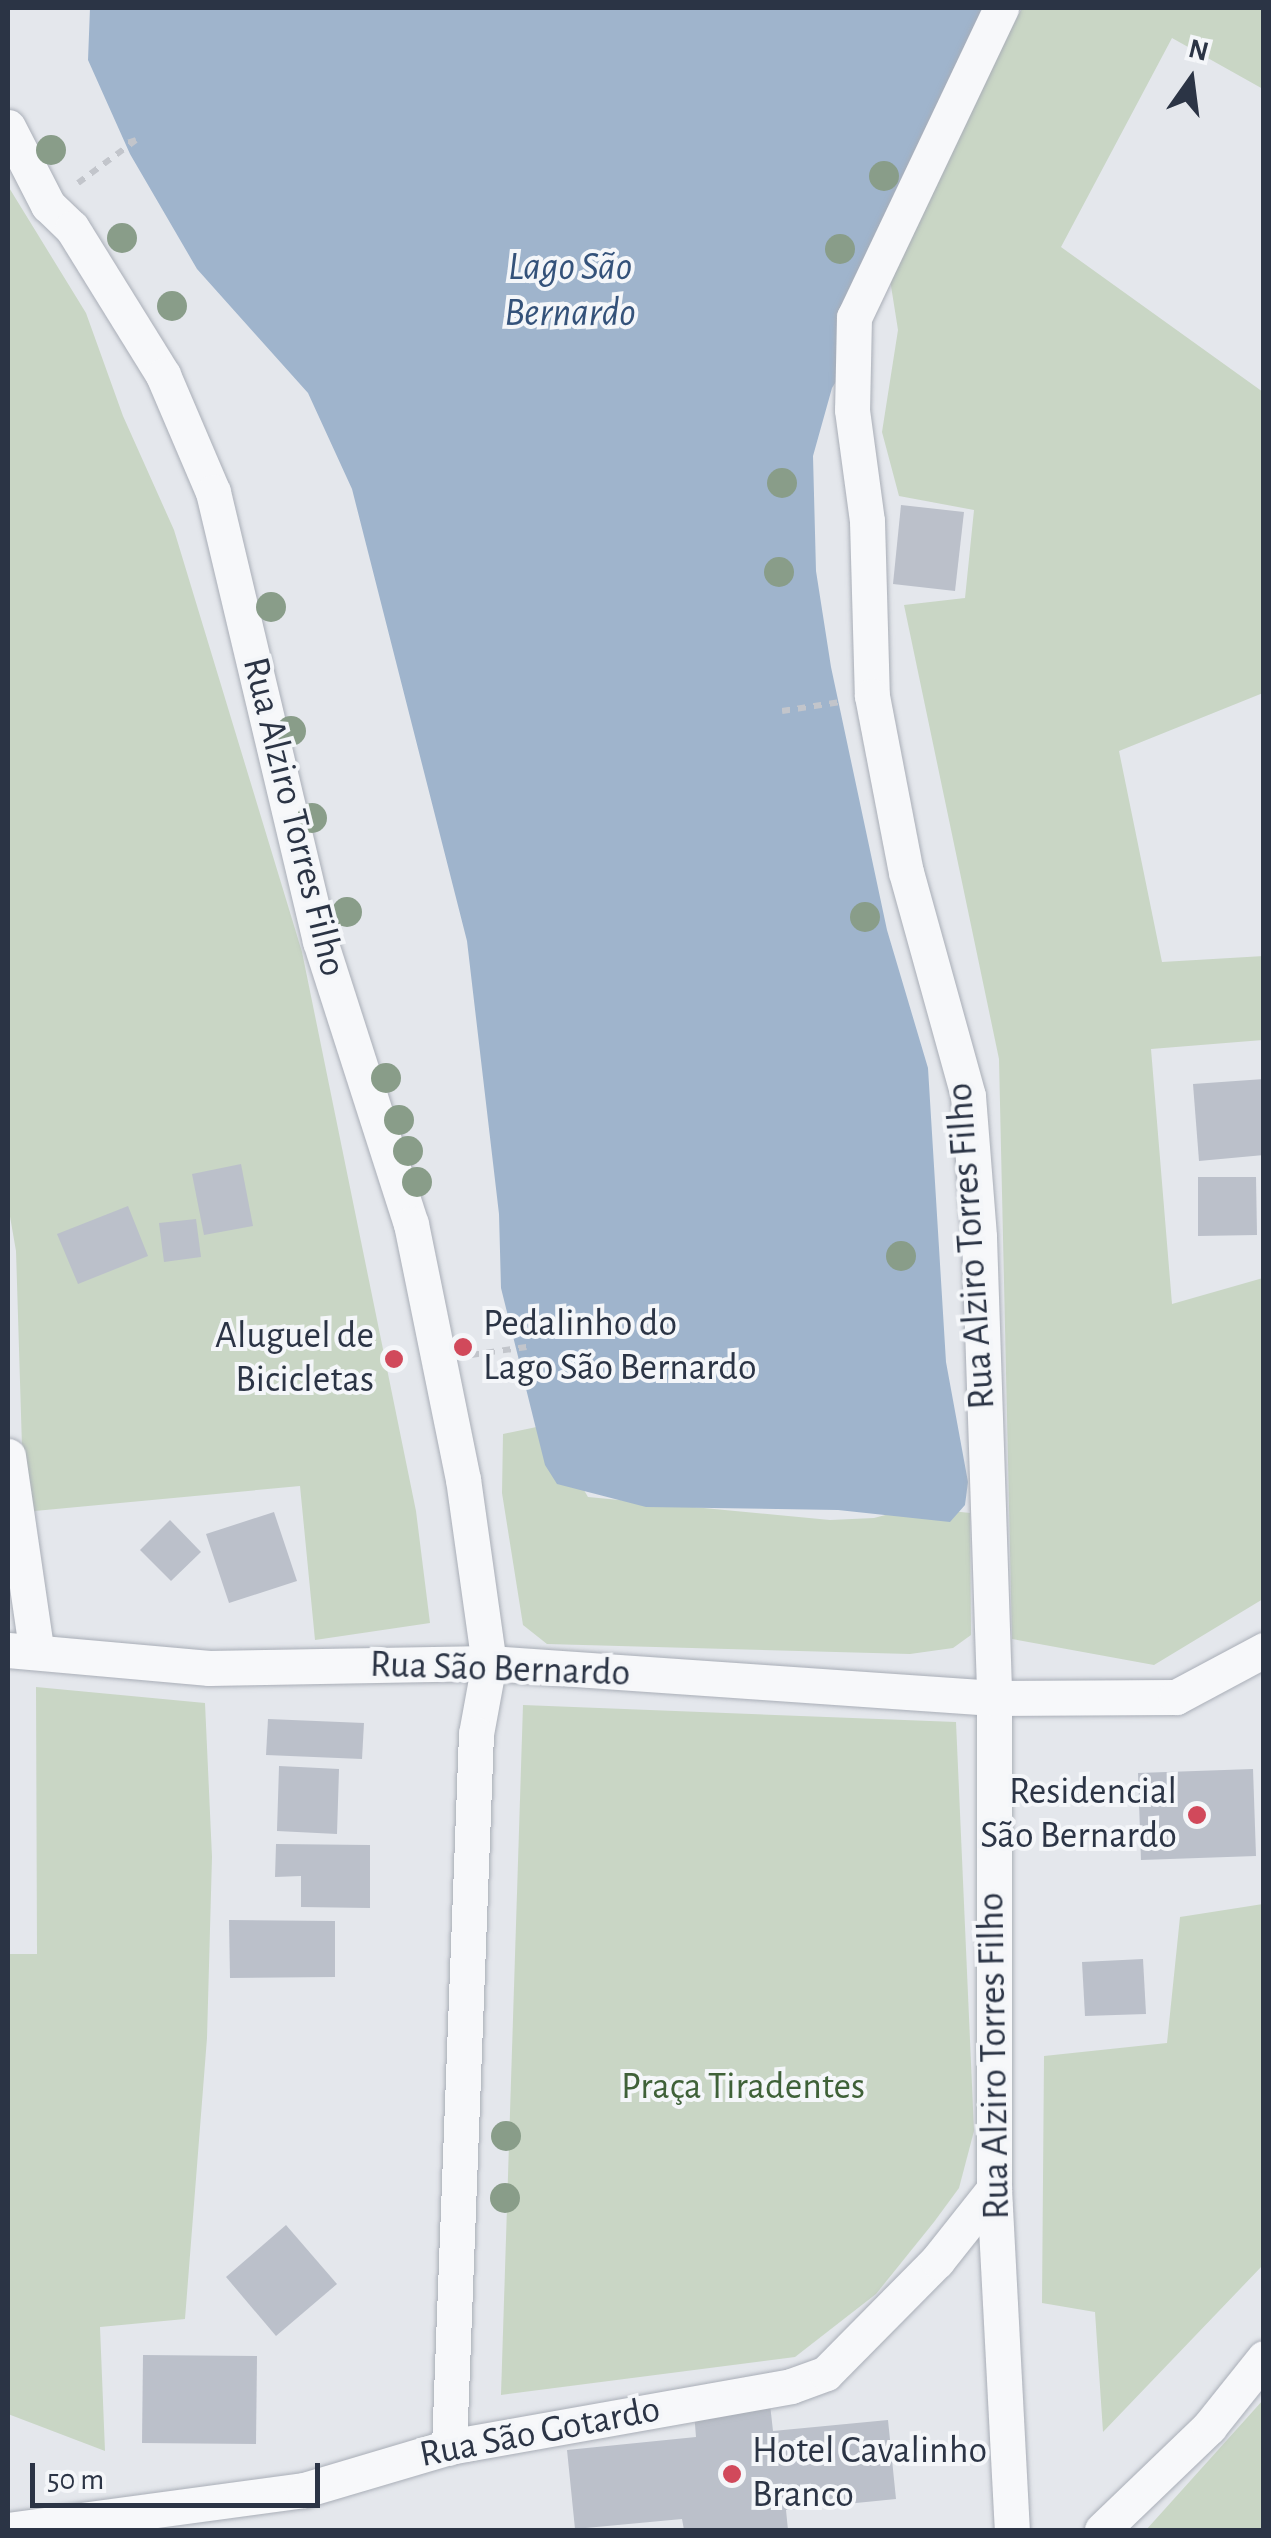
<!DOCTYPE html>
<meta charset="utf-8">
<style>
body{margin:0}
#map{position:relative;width:1271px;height:2538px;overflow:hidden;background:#e4e7ec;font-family:"Alegreya Sans",sans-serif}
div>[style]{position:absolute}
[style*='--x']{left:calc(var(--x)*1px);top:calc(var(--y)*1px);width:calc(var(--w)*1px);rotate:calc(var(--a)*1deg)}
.green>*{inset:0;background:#c9d6c5}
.water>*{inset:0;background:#9fb4cc}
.building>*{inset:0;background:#bbc0ca}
.path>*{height:6px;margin-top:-3px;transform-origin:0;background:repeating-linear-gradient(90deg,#c2c5cb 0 8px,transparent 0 16px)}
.roads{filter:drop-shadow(0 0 2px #a9aeb7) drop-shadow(0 0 2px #a9aeb7)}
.minor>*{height:35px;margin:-17.5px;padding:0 17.5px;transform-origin:17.5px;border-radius:17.5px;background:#f7f8fa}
.trees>*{width:30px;height:30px;margin:-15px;border-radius:50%;background:#899d89}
.dots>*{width:28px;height:28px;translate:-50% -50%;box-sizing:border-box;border:5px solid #f4f6f9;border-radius:50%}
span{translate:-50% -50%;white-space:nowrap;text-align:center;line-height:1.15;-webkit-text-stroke:8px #f4f6f9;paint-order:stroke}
.street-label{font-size:38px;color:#2b3445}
.poi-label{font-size:38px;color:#2b3445}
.left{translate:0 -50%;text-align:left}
.right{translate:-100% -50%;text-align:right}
.park-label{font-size:38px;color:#3f6138}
.water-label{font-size:40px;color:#34527a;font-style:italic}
.frame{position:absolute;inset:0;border:10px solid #2b3445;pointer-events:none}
.north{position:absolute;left:1141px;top:30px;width:100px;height:100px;-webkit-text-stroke:8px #f4f6f9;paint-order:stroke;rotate:14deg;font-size:28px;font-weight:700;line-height:40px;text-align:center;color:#2b3445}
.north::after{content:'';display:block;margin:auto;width:35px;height:45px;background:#2b3445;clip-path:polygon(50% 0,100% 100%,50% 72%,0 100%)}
.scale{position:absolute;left:30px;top:2463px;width:290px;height:45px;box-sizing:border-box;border:5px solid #2b3445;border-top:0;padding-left:12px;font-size:30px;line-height:35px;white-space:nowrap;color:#2b3445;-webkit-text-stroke:8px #f4f6f9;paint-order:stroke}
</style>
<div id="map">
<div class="green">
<i style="clip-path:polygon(1022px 8px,1263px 8px,1263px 89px,1172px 38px,1061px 247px,1263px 392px,1263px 693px,1119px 751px,1162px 962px,1264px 956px,1263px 1040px,1151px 1049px,1172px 1304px,1263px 1278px,1263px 1599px,1154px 1665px,1012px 1639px,999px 1059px,904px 605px,965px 598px,974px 510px,899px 496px,882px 432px,898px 330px,888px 267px)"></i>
<i style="clip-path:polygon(8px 186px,86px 313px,123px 416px,174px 530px,302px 952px,416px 1511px,430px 1623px,315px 1640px,300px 1486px,24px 1512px,16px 1251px,8px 1205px)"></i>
<i style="clip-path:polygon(546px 1425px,588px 1497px,830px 1520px,874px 1518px,916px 1507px,970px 1513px,971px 1635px,953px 1648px,910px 1654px,547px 1644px,523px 1625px,502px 1493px,503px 1434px)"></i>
<i style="clip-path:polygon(36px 1687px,205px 1703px,212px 1857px,207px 2038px,185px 2319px,100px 2327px,105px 2451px,8px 2414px,8px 1954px,37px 1954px)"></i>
<i style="clip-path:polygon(523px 1705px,956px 1722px,974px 2131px,959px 2188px,934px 2222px,876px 2294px,795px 2357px,501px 2395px)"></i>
<i style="clip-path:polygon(1263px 1904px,1263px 2265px,1103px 2432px,1095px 2312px,1042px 2303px,1044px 2056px,1167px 2043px,1180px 1917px)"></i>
<i style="clip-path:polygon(1263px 2400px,1263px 2530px,1146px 2530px)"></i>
</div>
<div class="water">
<i style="clip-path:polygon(90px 8px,996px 8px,904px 210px,871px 325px,832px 388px,813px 456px,816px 571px,831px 667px,887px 930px,928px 1068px,946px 1362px,968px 1482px,965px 1505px,950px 1522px,838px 1510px,646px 1507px,557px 1484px,545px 1465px,501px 1288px,499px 1214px,467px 941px,352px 489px,308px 393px,197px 269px,130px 154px,88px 60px)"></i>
</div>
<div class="building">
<i style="clip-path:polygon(901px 505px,964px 512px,955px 591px,893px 584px)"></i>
<i style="clip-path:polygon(1264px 1079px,1264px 1155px,1199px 1161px,1193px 1084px)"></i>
<i style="clip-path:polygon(241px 1164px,253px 1226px,204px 1235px,192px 1174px)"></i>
<i style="clip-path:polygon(1198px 1177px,1256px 1177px,1257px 1235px,1198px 1236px)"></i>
<i style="clip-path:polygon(128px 1206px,148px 1256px,78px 1284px,57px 1234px)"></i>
<i style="clip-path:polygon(196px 1219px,201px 1257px,164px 1262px,159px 1223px)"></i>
<i style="clip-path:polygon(274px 1512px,297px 1581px,229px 1603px,206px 1534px)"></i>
<i style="clip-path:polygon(170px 1520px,201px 1552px,171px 1581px,140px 1550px)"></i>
<i style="clip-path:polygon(268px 1719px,364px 1723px,362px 1759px,266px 1755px)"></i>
<i style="clip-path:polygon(279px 1766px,339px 1769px,337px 1834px,277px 1831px)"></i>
<i style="clip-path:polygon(1253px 1769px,1256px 1856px,1141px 1860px,1138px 1773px)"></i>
<i style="clip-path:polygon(276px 1844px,370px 1845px,370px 1908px,301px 1907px,301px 1876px,275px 1877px)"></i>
<i style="clip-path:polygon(229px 1920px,335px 1921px,335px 1977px,230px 1978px)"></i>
<i style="clip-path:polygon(1143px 1959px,1146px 2014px,1085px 2016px,1082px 1962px)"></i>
<i style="clip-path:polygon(286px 2225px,337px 2284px,276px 2336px,226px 2277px)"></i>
<i style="clip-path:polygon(143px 2355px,257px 2356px,256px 2444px,142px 2443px)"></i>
<i style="clip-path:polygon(770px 2404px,773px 2431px,888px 2420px,896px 2499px,786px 2510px,788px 2530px,684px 2530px,682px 2519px,575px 2529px,567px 2450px,696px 2437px,694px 2412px)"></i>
</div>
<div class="path">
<i style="--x:78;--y:183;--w:72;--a:-36.6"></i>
<i style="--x:136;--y:140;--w:13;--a:162"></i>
<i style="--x:782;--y:711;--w:59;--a:-8.8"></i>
<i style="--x:471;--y:1355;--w:56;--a:-8.3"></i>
</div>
<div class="roads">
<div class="minor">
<i style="--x:1001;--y:8;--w:342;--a:115.4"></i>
<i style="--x:854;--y:317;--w:93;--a:91.2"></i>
<i style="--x:852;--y:410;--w:112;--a:82.3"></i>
<i style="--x:867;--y:521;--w:175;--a:88.4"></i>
<i style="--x:872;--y:696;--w:179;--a:79.1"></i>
<i style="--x:906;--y:872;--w:232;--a:74.5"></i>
<i style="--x:968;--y:1096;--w:141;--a:85.5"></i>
<i style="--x:979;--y:1237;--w:461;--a:88.1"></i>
<i style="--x:994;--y:1698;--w:491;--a:90"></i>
<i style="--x:994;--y:2189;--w:341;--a:87"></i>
<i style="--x:8;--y:127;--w:88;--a:62.9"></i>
<i style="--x:48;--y:205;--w:33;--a:44"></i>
<i style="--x:72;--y:228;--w:173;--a:58.2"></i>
<i style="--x:163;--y:375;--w:127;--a:66.9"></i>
<i style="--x:213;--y:492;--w:462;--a:76.6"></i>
<i style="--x:320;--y:941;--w:297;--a:72.2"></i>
<i style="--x:411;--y:1224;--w:260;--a:78.5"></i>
<i style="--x:463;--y:1479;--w:186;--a:82"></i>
<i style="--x:489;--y:1663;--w:72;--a:100.4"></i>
<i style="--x:476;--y:1734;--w:714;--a:92.17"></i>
<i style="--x:8;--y:1456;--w:195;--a:81.7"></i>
<i style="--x:8;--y:1650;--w:202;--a:5.1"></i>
<i style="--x:209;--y:1668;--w:280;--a:-1"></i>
<i style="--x:489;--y:1663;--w:506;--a:3.96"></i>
<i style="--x:994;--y:1698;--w:182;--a:-0.3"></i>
<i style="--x:1176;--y:1697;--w:100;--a:-28.1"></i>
<i style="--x:8;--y:2530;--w:299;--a:-7.7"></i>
<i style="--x:304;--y:2490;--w:151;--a:-16.5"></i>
<i style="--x:449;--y:2447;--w:347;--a:-10.1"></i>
<i style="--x:791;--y:2386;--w:37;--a:-20"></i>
<i style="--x:826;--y:2373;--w:158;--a:-45.3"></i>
<i style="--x:937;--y:2261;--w:92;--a:-51.6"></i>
<i style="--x:1102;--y:2530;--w:149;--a:-43.9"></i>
<i style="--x:1209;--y:2427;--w:88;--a:-51.4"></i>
</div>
</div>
<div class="trees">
<i style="left:51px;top:150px"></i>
<i style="left:884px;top:176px"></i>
<i style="left:122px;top:238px"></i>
<i style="left:840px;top:249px"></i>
<i style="left:172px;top:306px"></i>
<i style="left:782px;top:483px"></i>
<i style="left:779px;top:572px"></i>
<i style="left:271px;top:607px"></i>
<i style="left:291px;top:731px"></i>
<i style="left:312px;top:818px"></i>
<i style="left:347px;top:912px"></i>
<i style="left:865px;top:917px"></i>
<i style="left:386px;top:1078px"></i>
<i style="left:399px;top:1120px"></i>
<i style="left:408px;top:1151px"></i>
<i style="left:417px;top:1182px"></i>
<i style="left:901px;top:1256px"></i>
<i style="left:506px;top:2136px"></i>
<i style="left:505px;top:2198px"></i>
</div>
<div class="dots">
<i style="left:463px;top:1347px;background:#d1495b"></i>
<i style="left:394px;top:1359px;background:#d1495b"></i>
<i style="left:1197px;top:1815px;background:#d1495b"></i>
<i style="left:732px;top:2474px;background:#d1495b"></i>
</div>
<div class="street-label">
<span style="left:293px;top:817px;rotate:76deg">Rua Alziro Torres Filho</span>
<span style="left:972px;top:1246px;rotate:-94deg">Rua Alziro Torres Filho</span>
<span style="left:500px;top:1670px;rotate:2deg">Rua São Bernardo</span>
<span style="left:995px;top:2056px;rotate:-91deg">Rua Alziro Torres Filho</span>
<span style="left:540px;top:2433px;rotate:-11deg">Rua São Gotardo</span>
</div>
<div class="poi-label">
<span class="left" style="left:483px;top:1347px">Pedalinho do<br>Lago São Bernardo</span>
<span class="right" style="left:374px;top:1359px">Aluguel de<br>Bicicletas</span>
<span class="right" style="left:1177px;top:1815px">Residencial<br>São Bernardo</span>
<span class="left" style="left:752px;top:2474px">Hotel Cavalinho<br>Branco</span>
</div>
<div class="park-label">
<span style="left:743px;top:2088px">Praça Tiradentes</span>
</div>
<div class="water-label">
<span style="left:570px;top:290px">Lago São<br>Bernardo</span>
</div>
<div class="frame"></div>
<div class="north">N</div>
<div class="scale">50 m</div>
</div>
